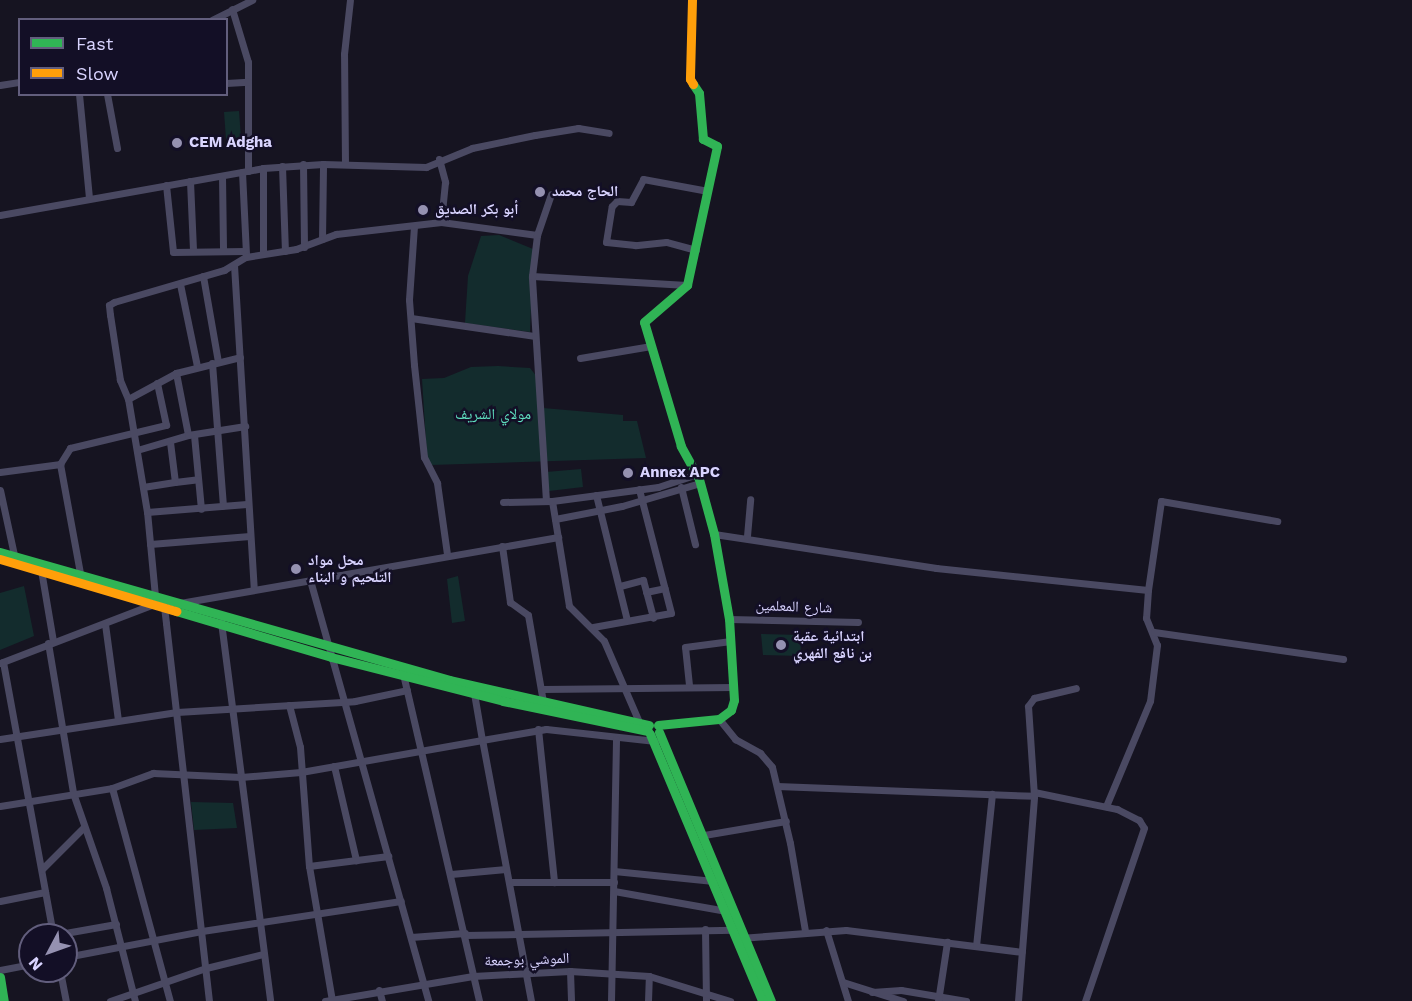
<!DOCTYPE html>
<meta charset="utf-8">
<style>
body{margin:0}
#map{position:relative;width:1412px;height:1001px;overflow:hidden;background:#161421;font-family:"Work Sans","Noto Naskh Arabic",sans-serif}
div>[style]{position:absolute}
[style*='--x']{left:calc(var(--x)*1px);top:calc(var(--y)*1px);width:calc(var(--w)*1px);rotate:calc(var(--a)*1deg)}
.green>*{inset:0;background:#132c2d}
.street>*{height:7px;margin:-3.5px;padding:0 3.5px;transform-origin:3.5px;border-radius:3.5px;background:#4a4962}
.fast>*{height:9px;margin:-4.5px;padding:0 4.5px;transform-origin:4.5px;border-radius:4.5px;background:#30b455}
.slow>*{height:9px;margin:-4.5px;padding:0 4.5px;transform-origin:4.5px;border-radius:4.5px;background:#ff9f0a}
.dots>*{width:16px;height:16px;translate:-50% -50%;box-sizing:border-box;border:3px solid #130f26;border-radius:50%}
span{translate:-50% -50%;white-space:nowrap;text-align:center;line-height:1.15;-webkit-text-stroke:5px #130f26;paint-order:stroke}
.poi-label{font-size:15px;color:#d9d4ff;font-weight:700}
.left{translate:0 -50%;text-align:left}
.park-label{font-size:15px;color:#5fe0c0}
.street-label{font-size:15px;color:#d9d4ff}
.legend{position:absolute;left:18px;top:18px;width:210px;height:78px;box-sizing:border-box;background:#130f26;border:2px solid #625e7d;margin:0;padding:8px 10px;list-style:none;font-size:18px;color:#d9d4ff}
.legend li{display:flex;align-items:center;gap:12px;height:30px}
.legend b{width:30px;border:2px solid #625e7d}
.north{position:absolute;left:18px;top:923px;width:60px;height:60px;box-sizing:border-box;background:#130f26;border:2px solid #625e7d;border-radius:50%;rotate:229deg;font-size:16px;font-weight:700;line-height:24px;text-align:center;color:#d9d4ff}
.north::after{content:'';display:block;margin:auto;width:21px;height:27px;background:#9591b1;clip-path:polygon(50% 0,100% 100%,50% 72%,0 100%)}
</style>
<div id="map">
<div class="green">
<i style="clip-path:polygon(239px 111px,241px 138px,226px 139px,224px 112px)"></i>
<i style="clip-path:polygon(499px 235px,533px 249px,530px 332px,465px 323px,468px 276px,481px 236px)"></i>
<i style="clip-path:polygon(498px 366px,530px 368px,537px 377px,543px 408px,623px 415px,623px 421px,637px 421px,646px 458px,431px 465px,427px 457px,422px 379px,444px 378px,471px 367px)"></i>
<i style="clip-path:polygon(581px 469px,583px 487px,549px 491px,546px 472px)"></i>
<i style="clip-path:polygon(458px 576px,465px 621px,452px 623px,447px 579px)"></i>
<i style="clip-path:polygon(24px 586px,34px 636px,0 650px,0 593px)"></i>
<i style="clip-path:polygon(761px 634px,800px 635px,801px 656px,763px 655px)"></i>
<i style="clip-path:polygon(191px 802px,233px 803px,237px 828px,194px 830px)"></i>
</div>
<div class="street">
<i style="--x:232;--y:9;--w:55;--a:73.2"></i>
<i style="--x:248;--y:62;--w:109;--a:90"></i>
<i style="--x:212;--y:20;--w:45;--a:-26.6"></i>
<i style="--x:226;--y:83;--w:22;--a:-3"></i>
<i style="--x:0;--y:85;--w:20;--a:-9"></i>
<i style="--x:79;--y:94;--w:104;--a:84.5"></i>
<i style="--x:107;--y:94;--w:55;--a:79.5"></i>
<i style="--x:439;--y:159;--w:24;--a:75"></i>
<i style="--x:445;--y:182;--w:40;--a:95.7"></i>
<i style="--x:303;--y:164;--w:83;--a:89.3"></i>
<i style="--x:345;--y:164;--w:110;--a:-90.5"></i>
<i style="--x:344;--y:54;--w:54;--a:-83.7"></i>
<i style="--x:282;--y:166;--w:85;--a:88"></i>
<i style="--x:242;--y:172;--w:82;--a:87.2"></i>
<i style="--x:222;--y:176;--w:74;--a:89.2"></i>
<i style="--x:190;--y:181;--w:70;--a:87.5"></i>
<i style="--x:166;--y:185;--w:67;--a:84"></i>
<i style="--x:173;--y:252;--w:72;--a:-0.8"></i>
<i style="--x:0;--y:215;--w:267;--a:-10.1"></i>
<i style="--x:263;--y:168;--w:60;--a:-3.8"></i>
<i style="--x:323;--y:164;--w:103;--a:1.7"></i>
<i style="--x:426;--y:167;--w:50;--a:-22.4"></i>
<i style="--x:472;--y:148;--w:64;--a:-11.7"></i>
<i style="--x:535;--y:135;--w:44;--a:-9.2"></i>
<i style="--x:578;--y:128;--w:31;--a:9"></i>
<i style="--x:414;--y:226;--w:74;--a:93.9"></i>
<i style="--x:409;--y:300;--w:65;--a:85.6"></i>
<i style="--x:414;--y:365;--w:93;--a:83.8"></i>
<i style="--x:424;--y:457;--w:29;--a:63"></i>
<i style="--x:437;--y:483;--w:72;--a:82"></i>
<i style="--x:322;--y:239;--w:75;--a:-89.2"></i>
<i style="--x:696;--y:250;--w:31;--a:-165"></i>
<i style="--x:666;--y:242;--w:31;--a:174"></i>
<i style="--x:635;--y:245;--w:29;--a:-174"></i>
<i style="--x:606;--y:242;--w:36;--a:-81"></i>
<i style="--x:612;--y:206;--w:7;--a:-45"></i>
<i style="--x:617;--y:201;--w:14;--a:4"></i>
<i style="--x:631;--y:202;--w:26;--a:-62"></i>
<i style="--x:643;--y:179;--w:66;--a:10.5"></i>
<i style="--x:263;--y:253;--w:85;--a:-90"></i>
<i style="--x:234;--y:265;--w:324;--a:86.5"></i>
<i style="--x:203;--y:276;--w:87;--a:80.1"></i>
<i style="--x:532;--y:276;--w:155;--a:3.3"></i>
<i style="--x:180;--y:284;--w:84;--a:78.3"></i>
<i style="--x:411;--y:318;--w:124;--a:8.3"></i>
<i style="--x:580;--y:358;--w:72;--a:-9.6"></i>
<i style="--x:212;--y:363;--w:143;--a:85.6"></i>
<i style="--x:176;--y:373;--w:63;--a:79"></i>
<i style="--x:128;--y:399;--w:21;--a:-113"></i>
<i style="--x:120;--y:380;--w:66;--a:-98.7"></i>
<i style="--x:110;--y:315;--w:10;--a:-96"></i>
<i style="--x:109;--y:305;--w:6;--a:-31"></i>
<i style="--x:114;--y:302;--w:115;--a:-16.2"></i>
<i style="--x:224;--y:270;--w:26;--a:-31"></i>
<i style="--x:246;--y:257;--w:51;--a:-9.1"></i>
<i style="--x:296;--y:249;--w:43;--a:-20.6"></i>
<i style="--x:336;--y:234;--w:106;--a:-6.5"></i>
<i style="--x:441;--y:222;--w:97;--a:7.7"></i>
<i style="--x:194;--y:435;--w:74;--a:84.6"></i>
<i style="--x:170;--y:442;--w:40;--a:82.9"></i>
<i style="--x:175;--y:482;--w:23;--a:-7"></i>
<i style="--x:137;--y:450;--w:53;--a:-16.4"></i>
<i style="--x:188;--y:435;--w:58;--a:-9"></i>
<i style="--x:60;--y:464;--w:111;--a:79.6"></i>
<i style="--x:0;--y:472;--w:61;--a:-7.6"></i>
<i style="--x:60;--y:464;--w:19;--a:-58"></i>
<i style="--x:70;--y:448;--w:99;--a:-13.5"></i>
<i style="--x:166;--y:425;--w:43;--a:-102.1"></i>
<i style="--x:143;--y:487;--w:32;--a:-9"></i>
<i style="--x:681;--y:487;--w:59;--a:76.2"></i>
<i style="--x:0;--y:490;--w:66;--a:77.8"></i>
<i style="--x:596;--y:495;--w:129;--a:76.1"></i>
<i style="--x:546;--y:501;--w:225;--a:-93.6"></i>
<i style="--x:532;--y:276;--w:41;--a:-83"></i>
<i style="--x:537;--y:235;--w:43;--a:-71.1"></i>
<i style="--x:552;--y:501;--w:106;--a:80.8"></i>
<i style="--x:569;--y:606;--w:49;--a:45"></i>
<i style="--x:604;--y:641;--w:90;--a:66.6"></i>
<i style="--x:503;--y:502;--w:49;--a:-1.2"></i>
<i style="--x:552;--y:501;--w:107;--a:-7.5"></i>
<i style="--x:658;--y:487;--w:41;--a:-18.4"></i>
<i style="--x:147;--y:512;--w:100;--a:-4.6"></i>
<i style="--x:555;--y:519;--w:68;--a:-11"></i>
<i style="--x:622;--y:506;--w:81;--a:-16.4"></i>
<i style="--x:714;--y:534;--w:225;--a:8.7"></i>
<i style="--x:936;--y:568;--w:213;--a:5.9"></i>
<i style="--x:1148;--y:590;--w:28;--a:94"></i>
<i style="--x:1146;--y:618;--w:29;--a:68"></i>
<i style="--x:1157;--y:645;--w:56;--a:97.1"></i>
<i style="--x:1150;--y:701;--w:114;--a:112.7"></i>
<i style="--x:747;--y:536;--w:37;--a:-85"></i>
<i style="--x:150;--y:544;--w:100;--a:-4.6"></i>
<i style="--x:502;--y:546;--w:57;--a:81.9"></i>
<i style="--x:510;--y:602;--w:22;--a:36"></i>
<i style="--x:528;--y:615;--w:88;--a:80.2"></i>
<i style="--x:41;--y:570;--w:72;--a:80.4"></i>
<i style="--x:310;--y:580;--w:437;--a:74.3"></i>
<i style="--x:620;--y:586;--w:24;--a:-15"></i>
<i style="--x:643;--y:580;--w:39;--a:75"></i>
<i style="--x:1148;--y:590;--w:90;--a:-81.7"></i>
<i style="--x:1161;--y:501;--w:118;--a:9.8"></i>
<i style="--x:646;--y:592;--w:19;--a:-12"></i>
<i style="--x:180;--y:603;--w:384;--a:-9.9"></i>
<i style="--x:729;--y:619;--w:129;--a:1.3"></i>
<i style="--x:221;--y:622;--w:382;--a:82.6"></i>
<i style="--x:105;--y:624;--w:97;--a:82.3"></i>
<i style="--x:593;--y:627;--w:79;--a:-10.2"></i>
<i style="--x:671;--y:613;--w:128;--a:-104.5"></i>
<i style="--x:1154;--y:632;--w:191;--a:8.1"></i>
<i style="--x:48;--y:643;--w:152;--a:80.5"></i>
<i style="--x:73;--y:793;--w:101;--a:70.8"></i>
<i style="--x:106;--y:888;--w:117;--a:75.6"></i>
<i style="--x:3;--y:662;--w:278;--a:79.6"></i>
<i style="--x:0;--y:663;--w:165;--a:-21"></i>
<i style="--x:403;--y:674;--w:336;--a:76.9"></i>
<i style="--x:689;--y:685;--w:38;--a:-96"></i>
<i style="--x:685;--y:647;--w:46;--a:-7.4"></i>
<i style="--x:542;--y:689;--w:192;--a:-0.6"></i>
<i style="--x:289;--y:705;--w:43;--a:75.3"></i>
<i style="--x:300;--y:747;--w:119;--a:85.7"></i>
<i style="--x:309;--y:866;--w:137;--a:80.3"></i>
<i style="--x:719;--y:719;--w:26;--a:51"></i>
<i style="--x:735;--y:739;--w:29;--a:29"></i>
<i style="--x:760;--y:753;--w:18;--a:49"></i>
<i style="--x:772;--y:767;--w:78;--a:76.7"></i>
<i style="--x:790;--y:843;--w:89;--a:80.3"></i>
<i style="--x:538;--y:729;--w:154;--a:84"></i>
<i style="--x:0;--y:739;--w:179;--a:-8.7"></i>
<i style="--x:177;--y:712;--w:178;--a:-3.5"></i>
<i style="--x:355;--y:701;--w:53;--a:-11.9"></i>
<i style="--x:334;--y:766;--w:97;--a:76.8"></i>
<i style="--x:777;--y:786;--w:257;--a:2.2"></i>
<i style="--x:112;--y:788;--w:221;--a:74.8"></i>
<i style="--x:1034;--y:792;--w:85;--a:11.6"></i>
<i style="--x:1117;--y:809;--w:25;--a:27"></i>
<i style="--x:1139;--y:820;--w:9;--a:58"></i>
<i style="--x:1144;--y:828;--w:183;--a:108.8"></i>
<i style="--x:0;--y:806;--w:113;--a:-9.1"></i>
<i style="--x:112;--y:788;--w:44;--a:-20.1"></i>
<i style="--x:153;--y:773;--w:88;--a:2.6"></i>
<i style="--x:241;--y:777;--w:60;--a:-4.8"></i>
<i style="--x:301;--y:772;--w:184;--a:-10"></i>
<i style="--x:482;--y:740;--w:48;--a:-99.7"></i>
<i style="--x:704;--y:835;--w:83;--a:-9.7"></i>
<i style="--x:309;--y:866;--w:80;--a:-7.2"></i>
<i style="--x:42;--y:869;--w:59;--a:-45"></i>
<i style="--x:614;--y:871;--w:100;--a:5.8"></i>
<i style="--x:451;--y:874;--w:55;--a:-5.2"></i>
<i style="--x:509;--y:882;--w:105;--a:0"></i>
<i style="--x:614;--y:891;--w:114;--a:10.1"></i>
<i style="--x:0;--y:901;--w:46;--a:-11.3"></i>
<i style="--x:705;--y:929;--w:72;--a:89.2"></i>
<i style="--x:826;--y:930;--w:74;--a:72.8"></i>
<i style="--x:54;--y:935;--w:63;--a:-10.1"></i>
<i style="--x:465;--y:935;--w:268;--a:-1.1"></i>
<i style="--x:411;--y:937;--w:54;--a:-4.2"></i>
<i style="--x:740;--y:938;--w:106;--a:-4.3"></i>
<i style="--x:846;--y:930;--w:177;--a:7.1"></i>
<i style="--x:976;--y:946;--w:153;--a:-84"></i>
<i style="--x:66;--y:957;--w:138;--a:-10.8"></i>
<i style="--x:202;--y:931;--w:201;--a:-8.6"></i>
<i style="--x:0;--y:970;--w:31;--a:-11"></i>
<i style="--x:60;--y:971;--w:31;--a:79"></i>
<i style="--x:570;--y:971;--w:30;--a:88"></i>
<i style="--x:843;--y:982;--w:63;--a:17.6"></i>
<i style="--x:379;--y:990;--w:11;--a:75"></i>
<i style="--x:872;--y:992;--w:29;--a:-4"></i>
<i style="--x:901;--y:990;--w:66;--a:9.6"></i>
<i style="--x:110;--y:1001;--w:102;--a:-19"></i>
<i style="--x:206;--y:968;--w:59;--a:-13.8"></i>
<i style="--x:209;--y:1001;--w:380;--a:-96.5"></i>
<i style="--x:166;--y:623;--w:16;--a:-97"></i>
<i style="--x:164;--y:607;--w:14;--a:-129"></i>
<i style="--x:155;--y:596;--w:84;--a:-95.4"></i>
<i style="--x:147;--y:512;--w:115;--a:-99.5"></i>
<i style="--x:128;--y:399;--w:55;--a:-28.4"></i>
<i style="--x:176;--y:373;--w:66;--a:-14"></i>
<i style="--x:325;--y:1001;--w:150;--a:-9.6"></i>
<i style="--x:473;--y:976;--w:97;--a:-3"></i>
<i style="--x:570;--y:971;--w:79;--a:3.6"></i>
<i style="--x:649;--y:976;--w:85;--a:17.2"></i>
<i style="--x:531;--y:1001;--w:266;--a:-100.6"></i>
<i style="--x:482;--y:740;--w:65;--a:-9.8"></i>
<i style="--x:546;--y:729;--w:110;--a:6.3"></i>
<i style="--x:611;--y:1001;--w:262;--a:-88.9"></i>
<i style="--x:648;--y:1001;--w:25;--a:-88"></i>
<i style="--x:938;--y:1001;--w:60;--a:-81.3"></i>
<i style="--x:1018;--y:1001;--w:206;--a:-85.5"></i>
<i style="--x:1034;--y:796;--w:90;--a:-93.8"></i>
<i style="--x:1028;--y:706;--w:10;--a:-53"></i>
<i style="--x:1034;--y:698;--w:43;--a:-13.4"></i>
</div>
<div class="fast">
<i style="--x:0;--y:552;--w:467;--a:15.9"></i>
<i style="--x:449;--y:680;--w:205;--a:12.7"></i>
<i style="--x:176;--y:611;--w:162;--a:16.5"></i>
<i style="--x:331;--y:657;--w:178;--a:14.3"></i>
<i style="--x:503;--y:701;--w:148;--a:11.7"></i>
<i style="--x:658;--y:725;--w:61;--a:-5.6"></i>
<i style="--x:719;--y:719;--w:15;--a:-37"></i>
<i style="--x:731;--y:710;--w:10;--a:-73"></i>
<i style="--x:734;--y:700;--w:81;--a:-93.5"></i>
<i style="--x:729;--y:619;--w:86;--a:-100"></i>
<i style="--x:714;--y:534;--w:57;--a:-105.3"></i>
<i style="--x:699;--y:479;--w:38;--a:-119"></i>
<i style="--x:681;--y:446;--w:129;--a:-106.6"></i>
<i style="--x:644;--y:322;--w:57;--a:-40.7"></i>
<i style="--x:687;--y:285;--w:142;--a:-77.8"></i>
<i style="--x:717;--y:146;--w:16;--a:-153"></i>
<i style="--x:703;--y:139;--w:46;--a:-95"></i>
<i style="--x:699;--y:93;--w:11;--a:-124"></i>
<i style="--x:659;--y:732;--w:291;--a:67.4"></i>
<i style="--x:650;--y:734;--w:290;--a:67.2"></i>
<i style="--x:0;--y:977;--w:24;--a:81"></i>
</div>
<div class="slow">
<i style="--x:692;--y:0;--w:79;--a:91.5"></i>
<i style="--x:690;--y:79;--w:6;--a:59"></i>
<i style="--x:0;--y:559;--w:184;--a:16.5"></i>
</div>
<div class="dots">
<i style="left:177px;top:143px;background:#9591b1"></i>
<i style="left:540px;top:192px;background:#9591b1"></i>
<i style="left:423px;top:210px;background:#9591b1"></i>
<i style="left:628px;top:473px;background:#9591b1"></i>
<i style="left:296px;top:569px;background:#9591b1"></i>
<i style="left:781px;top:645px;background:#9591b1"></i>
</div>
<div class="poi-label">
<span class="left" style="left:189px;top:143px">CEM Adgha</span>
<span class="left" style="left:552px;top:192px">الحاج محمد</span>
<span class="left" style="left:435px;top:210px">أبو بكر الصديق</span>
<span class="left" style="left:640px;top:473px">Annex APC</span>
<span class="left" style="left:308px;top:569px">محل مواد<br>التلحيم و البناء</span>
<span class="left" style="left:793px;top:645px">ابتدائية عقبة<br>بن نافع الفهري</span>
</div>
<div class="park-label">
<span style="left:493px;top:415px">مولاي الشريف</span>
</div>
<div class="street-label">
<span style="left:794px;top:607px;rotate:2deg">شارع المعلمين</span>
<span style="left:527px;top:960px;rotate:-2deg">الموشي بوجمعة</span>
</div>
<ul class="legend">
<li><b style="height:8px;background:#30b455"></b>Fast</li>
<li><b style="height:8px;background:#ff9f0a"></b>Slow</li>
</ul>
<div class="north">N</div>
</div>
